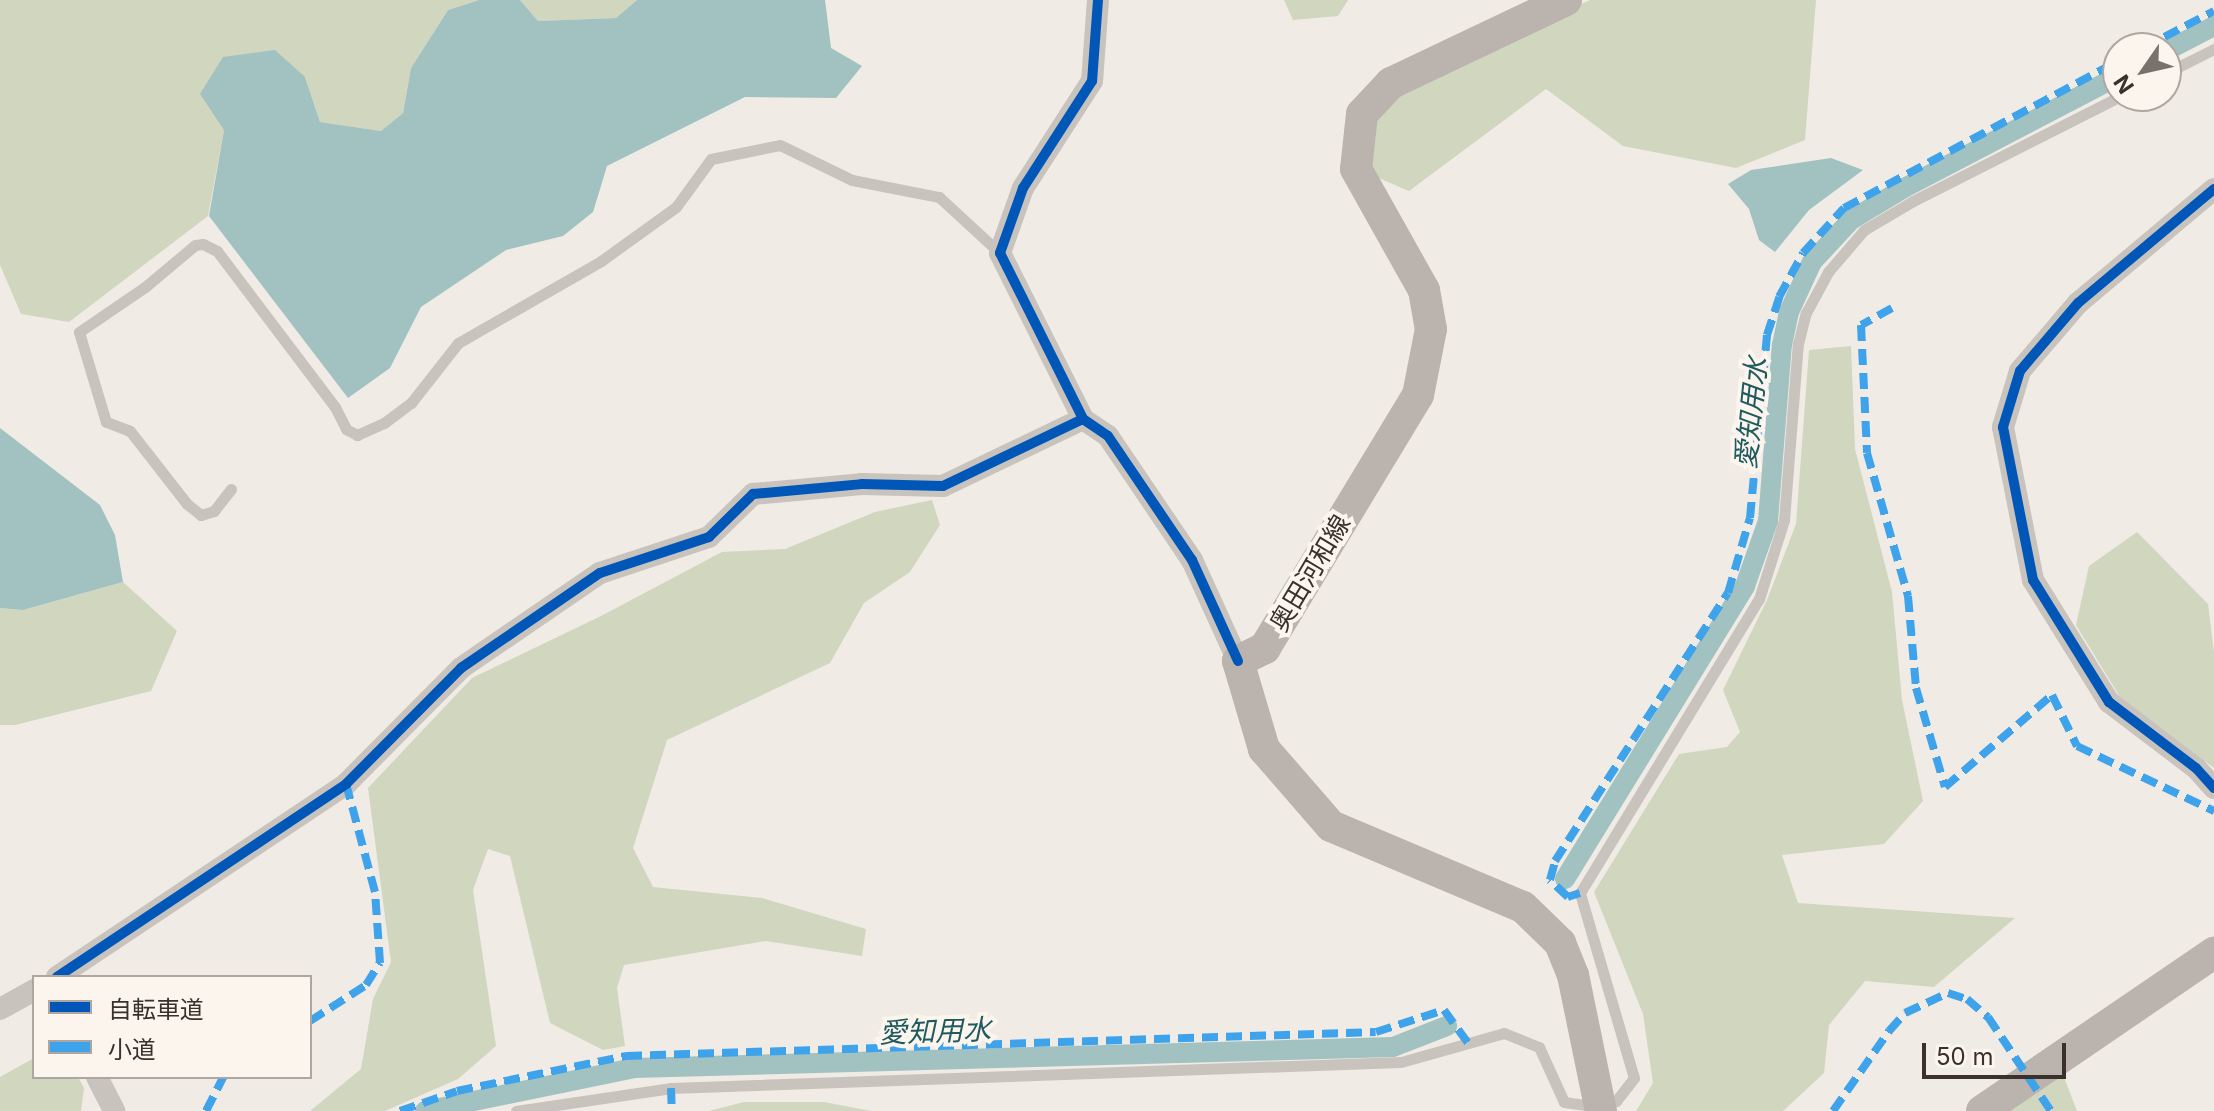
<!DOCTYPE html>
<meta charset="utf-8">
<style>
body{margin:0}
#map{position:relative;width:2214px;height:1111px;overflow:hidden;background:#f0ebe5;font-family:Inter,"Noto Sans JP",sans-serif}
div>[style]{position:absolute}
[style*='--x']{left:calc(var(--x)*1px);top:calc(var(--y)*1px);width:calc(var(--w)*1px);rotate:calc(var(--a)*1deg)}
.green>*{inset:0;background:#d1d6bf}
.water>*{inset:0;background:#a1c2c1}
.canal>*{height:20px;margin:-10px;padding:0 10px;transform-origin:10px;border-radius:10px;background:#a1c2c1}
.lane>*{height:11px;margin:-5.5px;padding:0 5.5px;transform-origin:5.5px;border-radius:5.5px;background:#c9c3be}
.street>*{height:22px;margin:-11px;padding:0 11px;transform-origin:11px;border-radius:11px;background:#c9c3be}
.secondary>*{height:32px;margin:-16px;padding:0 16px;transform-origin:16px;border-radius:16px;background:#bab3ae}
.quiet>*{height:8px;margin-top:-4px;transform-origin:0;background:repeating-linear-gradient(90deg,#3fa3eb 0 16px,transparent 0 24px)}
.cycleway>*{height:10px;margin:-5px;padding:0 5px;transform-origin:5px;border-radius:5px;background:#0057b8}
span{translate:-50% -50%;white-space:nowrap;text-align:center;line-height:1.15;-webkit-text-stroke:8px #fbf5ee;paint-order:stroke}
.street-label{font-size:26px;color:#3b302b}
.water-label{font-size:28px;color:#1f5a5e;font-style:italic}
.legend{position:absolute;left:32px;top:975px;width:280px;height:104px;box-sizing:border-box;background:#fbf5ee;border:2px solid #aea6a0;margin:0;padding:10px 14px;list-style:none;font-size:24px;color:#3b302b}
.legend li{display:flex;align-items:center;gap:16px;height:40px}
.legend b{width:40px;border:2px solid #aea6a0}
.north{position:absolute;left:2102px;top:32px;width:80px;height:80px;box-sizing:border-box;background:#fbf5ee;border:2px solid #aea6a0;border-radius:50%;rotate:236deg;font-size:22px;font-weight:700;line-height:32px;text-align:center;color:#3b302b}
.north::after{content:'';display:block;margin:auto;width:28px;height:36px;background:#7a716c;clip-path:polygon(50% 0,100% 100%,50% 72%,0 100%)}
.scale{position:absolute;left:1922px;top:1043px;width:144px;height:36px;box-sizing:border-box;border:4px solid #3b302b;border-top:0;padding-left:10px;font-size:24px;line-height:28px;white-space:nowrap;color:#3b302b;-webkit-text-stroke:6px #fbf5ee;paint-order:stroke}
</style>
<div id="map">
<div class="green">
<i style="clip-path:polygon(0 0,479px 0,448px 10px,411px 68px,403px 113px,381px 131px,320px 122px,305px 77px,224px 130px,208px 216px,69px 322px,21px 314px,0 265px)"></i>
<i style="clip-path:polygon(520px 0,637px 0,616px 18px,538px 21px)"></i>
<i style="clip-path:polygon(1284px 0,1348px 0,1338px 16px,1293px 20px)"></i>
<i style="clip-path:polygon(1590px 0,1816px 0,1805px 140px,1736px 168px,1623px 146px,1546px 89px,1409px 191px,1369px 174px,1371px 127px,1401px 88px)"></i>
<i style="clip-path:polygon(1851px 346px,1855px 449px,1892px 592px,1902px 700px,1923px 801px,1884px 844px,1782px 855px,1798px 903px,2015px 918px,1934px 987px,1865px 981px,1829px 1025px,1824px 1073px,1783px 1111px,1636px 1111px,1653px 1083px,1643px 1014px,1594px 892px,1679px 754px,1727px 747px,1740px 732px,1723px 690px,1767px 600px,1796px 524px,1809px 350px)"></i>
<i style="clip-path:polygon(932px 500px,940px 525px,910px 572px,864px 603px,830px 663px,667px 740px,633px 848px,653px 887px,762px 898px,866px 929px,862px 956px,766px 941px,624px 965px,617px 988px,625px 1046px,603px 1050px,550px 1023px,510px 856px,488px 849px,473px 890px,496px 1046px,458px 1079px,385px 1111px,310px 1111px,361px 1069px,373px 999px,391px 962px,368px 788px,472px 678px,601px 616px,722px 552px,785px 549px,875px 512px)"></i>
<i style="clip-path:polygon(2137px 532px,2208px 604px,2214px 652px,2214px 768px,2120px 697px,2076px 625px,2089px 566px)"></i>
<i style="clip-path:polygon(123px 582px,177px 631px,151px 691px,15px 725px,0 725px,0 608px,23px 610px)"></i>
<i style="clip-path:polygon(34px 1058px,34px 1077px,78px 1077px,84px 1088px,81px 1111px,0 1111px,0 1077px)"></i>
<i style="clip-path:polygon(2062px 1072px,2077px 1111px,2005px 1111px)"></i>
<i style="clip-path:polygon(744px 1102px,824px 1102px,871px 1111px,709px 1111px)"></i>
</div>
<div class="water">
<i style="clip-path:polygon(479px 0,520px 0,538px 21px,616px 18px,637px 0,825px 0,831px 48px,862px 66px,836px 98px,745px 97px,607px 166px,593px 212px,563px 236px,506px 250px,421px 307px,390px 368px,348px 398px,209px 216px,224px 130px,200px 94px,223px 57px,275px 50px,305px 77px,320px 122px,381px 131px,403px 113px,411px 68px,448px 10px)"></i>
<i style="clip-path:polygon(1831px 158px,1863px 170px,1809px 210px,1775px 252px,1759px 240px,1749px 209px,1728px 184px,1751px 170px)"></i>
<i style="clip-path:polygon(0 428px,100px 505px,115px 535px,123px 582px,23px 610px,0 608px)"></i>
</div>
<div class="canal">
<i style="--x:2166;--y:51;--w:54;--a:-27.5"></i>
<i style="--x:1565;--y:879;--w:344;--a:-58.4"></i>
<i style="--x:1745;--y:586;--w:69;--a:-70.5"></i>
<i style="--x:1768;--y:521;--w:177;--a:-85.5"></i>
<i style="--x:1782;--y:345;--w:34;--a:-78"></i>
<i style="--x:1789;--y:312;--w:55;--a:-65.3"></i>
<i style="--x:1812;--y:262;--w:57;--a:-47.1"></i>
<i style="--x:1851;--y:220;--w:62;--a:-31.1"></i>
<i style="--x:1904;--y:188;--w:242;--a:-27.6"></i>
<i style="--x:425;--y:1111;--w:213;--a:-11.6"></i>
<i style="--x:634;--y:1068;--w:759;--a:-1.58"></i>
<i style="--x:1393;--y:1047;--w:58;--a:-21.3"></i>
</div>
<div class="lane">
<i style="--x:2166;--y:73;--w:54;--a:-26.6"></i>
<i style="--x:231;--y:489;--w:28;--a:128"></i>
<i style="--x:214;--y:511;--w:14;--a:163"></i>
<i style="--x:201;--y:515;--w:18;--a:-142"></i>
<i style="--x:187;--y:504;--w:93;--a:-128"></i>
<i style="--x:130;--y:431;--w:26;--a:-159"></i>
<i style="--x:106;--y:422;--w:94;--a:-106.7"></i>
<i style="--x:79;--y:332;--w:80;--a:-34.3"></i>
<i style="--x:145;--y:287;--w:65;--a:-40"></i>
<i style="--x:195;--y:245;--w:8;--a:-7"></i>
<i style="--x:203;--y:244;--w:16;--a:27"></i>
<i style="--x:217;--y:251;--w:196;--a:52.9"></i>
<i style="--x:335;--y:407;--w:25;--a:63"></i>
<i style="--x:346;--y:429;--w:13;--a:29"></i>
<i style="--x:357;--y:435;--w:30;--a:-24"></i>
<i style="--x:384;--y:423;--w:34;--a:-37"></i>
<i style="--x:411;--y:403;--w:76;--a:-51.9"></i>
<i style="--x:458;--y:343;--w:165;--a:-29.8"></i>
<i style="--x:601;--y:261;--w:92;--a:-35.8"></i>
<i style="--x:676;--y:207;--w:59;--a:-53.9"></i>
<i style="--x:711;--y:159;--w:70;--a:-11.5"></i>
<i style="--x:780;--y:145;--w:80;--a:25.9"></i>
<i style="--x:852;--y:180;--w:89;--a:11.1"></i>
<i style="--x:939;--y:197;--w:83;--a:42.6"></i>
<i style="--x:516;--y:1111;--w:157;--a:-8.4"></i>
<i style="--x:671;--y:1088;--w:730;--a:-2.04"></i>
<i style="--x:1401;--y:1062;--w:107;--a:-15.7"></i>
<i style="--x:1504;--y:1033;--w:38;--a:22"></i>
<i style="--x:1539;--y:1047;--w:60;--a:65.6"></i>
<i style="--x:1564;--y:1102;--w:35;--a:8"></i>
<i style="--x:1599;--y:1107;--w:18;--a:-19"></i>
<i style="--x:1616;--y:1101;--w:29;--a:-52"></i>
<i style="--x:1634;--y:1078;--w:193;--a:-106.3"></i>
<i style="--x:1580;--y:893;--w:344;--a:-58.7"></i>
<i style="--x:1759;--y:599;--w:83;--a:-72.4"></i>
<i style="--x:1784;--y:520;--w:177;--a:-85.5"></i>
<i style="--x:1798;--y:344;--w:32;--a:-76"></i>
<i style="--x:1806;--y:313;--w:47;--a:-61.8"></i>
<i style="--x:1828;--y:272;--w:55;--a:-49.4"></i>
<i style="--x:1864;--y:230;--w:57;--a:-30.6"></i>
<i style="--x:1913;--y:201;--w:233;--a:-26.8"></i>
</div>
<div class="street">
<i style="--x:1098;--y:0;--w:81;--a:94.2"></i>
<i style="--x:1092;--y:81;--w:127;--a:122.8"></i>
<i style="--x:1023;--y:188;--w:69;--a:109.5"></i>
<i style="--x:1000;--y:253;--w:186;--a:63.4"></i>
<i style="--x:1083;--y:419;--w:30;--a:34"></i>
<i style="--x:1108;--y:436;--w:150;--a:55.9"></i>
<i style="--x:1192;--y:560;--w:111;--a:65.5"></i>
<i style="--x:2214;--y:189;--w:177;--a:140"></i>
<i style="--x:2078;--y:303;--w:89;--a:130.5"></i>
<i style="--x:2020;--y:371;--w:59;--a:106.9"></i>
<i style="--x:2003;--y:427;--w:156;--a:78.9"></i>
<i style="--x:2033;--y:580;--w:144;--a:58.1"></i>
<i style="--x:2109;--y:702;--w:109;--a:37.2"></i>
<i style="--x:2196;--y:768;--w:27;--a:48"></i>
<i style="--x:57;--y:977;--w:348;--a:-33.7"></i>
<i style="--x:346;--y:784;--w:163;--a:-45.2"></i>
<i style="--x:461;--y:668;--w:168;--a:-34.4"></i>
<i style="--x:600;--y:573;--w:115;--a:-18.3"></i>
<i style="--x:709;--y:537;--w:62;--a:-44.3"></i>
<i style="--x:753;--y:494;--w:109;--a:-5.2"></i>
<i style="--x:862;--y:484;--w:81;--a:1.4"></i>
<i style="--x:943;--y:486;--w:155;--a:-25.6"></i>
<i style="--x:0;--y:1009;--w:39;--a:-29"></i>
<i style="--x:97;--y:1077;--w:38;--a:63"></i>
</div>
<div class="secondary">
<i style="--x:1566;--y:0;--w:194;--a:154.6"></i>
<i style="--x:1391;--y:83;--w:42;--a:133.1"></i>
<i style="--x:1362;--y:114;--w:55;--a:96.2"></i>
<i style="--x:1356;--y:169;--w:139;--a:60.7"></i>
<i style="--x:1424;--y:290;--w:40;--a:80"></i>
<i style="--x:1431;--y:329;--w:67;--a:101.1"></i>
<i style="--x:1418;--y:395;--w:296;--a:121.2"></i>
<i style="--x:1265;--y:648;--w:30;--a:154"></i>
<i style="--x:1238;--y:661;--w:92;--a:73.5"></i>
<i style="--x:1264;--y:749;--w:102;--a:49"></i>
<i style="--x:1331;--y:826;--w:208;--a:22.9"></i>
<i style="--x:1523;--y:907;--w:52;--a:44.2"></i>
<i style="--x:1560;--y:943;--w:35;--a:68"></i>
<i style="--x:1573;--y:975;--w:139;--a:78.4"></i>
<i style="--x:1982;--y:1111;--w:281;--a:-34.3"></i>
</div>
<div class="quiet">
<i style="--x:2143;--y:48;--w:80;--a:-27.5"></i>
<i style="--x:1892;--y:308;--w:35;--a:151"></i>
<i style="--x:1861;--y:325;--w:128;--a:87.3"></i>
<i style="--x:1867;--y:453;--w:149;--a:74"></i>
<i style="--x:1908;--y:596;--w:92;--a:85"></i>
<i style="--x:1916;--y:688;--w:103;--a:73.7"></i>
<i style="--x:1945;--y:787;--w:141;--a:-40.7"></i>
<i style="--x:2052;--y:695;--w:57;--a:63.9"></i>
<i style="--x:2077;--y:746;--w:152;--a:25.4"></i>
<i style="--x:1580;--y:893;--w:13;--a:162"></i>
<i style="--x:1568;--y:897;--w:25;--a:-137"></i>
<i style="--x:1550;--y:880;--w:20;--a:-75"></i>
<i style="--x:1555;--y:861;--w:319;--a:-57.2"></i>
<i style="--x:1728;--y:593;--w:78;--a:-73.7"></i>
<i style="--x:1750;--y:518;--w:184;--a:-84.7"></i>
<i style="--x:1767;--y:335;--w:40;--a:-72"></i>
<i style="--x:1779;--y:297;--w:50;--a:-61.4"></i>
<i style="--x:1803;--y:253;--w:61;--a:-47.7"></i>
<i style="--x:1844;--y:208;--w:311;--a:-28.2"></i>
<i style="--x:310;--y:1021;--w:67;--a:-32.7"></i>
<i style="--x:366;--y:985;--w:26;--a:-58"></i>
<i style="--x:380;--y:963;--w:71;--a:-94"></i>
<i style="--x:375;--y:892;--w:112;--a:-105"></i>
<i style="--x:671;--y:1088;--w:23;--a:88"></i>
<i style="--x:206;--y:1111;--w:38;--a:-63"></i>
<i style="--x:400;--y:1111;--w:60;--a:-19.3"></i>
<i style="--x:457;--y:1091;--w:173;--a:-11.7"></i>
<i style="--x:626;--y:1056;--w:750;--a:-1.83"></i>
<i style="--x:1376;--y:1032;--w:71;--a:-17.9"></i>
<i style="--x:1444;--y:1010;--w:41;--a:54"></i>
<i style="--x:1833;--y:1111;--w:98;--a:-55"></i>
<i style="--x:1889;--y:1031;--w:24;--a:-48"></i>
<i style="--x:1905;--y:1013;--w:47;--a:-24.9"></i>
<i style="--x:1948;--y:993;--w:20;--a:18"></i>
<i style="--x:1967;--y:999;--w:28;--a:41"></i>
<i style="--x:1988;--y:1017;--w:113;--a:56.2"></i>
</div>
<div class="cycleway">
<i style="--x:1098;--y:0;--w:81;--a:94.2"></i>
<i style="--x:1092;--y:81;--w:127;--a:122.8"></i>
<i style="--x:1023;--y:188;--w:69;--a:109.5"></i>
<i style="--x:1000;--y:253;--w:186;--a:63.4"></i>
<i style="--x:1083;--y:419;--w:30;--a:34"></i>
<i style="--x:1108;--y:436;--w:150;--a:55.9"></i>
<i style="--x:1192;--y:560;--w:111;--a:65.5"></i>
<i style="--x:2214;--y:189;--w:177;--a:140"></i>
<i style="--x:2078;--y:303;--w:89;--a:130.5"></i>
<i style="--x:2020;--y:371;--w:59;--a:106.9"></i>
<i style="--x:2003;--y:427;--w:156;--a:78.9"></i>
<i style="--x:2033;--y:580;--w:144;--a:58.1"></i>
<i style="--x:2109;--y:702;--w:109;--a:37.2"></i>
<i style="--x:2196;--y:768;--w:27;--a:48"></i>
<i style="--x:57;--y:977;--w:348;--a:-33.7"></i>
<i style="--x:346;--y:784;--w:163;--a:-45.2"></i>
<i style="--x:461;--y:668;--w:168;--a:-34.4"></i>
<i style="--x:600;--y:573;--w:115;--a:-18.3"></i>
<i style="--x:709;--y:537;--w:62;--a:-44.3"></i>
<i style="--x:753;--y:494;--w:109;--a:-5.2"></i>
<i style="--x:862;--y:484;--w:81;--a:1.4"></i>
<i style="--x:943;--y:486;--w:155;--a:-25.6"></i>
</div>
<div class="street-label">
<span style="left:1310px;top:573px;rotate:-59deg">奥田河和線</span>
</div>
<div class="water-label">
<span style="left:1751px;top:413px;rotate:-84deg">愛知用水</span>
<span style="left:935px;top:1031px;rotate:-2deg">愛知用水</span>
</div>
<ul class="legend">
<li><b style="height:10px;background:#0057b8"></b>自転車道</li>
<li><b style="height:10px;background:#3fa3eb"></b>小道</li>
</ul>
<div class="north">N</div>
<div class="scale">50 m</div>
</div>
